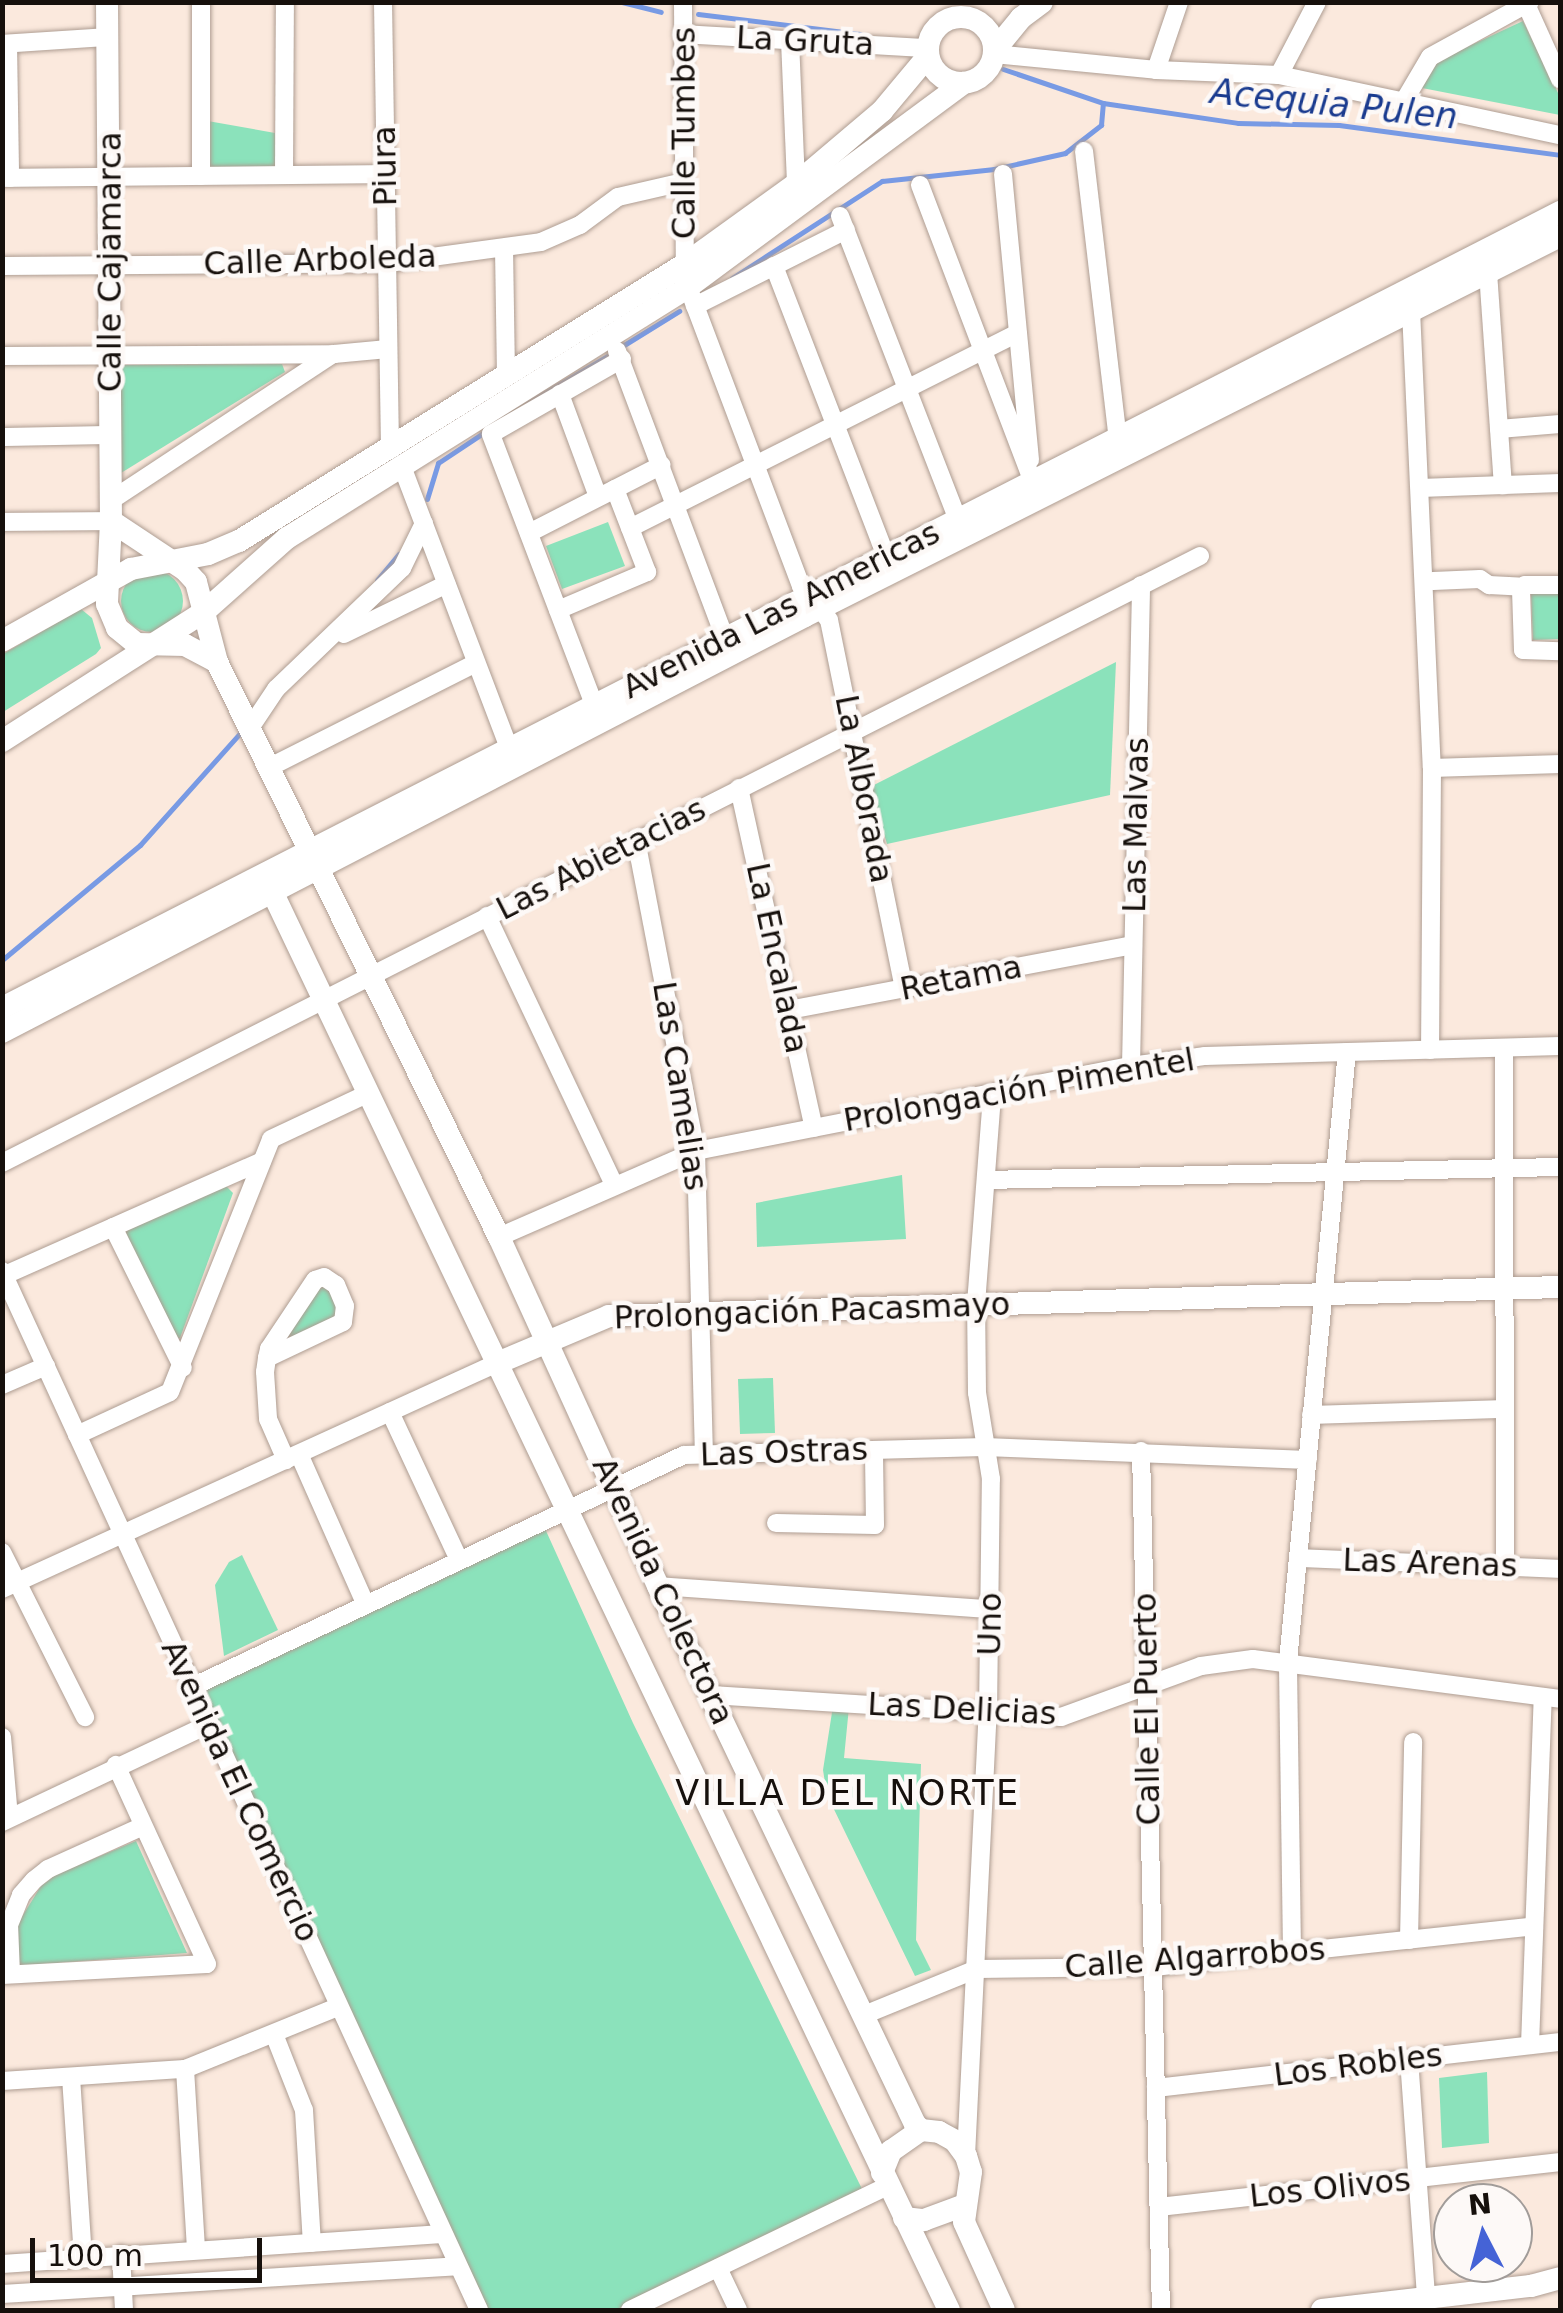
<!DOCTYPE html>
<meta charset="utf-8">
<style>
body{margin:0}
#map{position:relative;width:1563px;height:2313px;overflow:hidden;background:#fbe9dd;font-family:"DejaVu Sans",sans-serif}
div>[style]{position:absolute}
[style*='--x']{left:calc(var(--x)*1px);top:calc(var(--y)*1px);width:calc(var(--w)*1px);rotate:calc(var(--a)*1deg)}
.green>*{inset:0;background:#8be2bb}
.round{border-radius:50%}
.stream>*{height:5px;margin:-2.5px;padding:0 2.5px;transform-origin:2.5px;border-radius:2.5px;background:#789ae4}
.roads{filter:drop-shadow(0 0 2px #ae9d92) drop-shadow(0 0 2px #ae9d92)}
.street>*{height:18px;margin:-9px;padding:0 9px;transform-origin:9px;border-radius:9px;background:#fff}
.secondary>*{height:22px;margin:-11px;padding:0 11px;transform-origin:11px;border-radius:11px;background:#fff}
.secondary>.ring{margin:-11px;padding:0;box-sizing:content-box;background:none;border:22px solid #fff;border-radius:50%}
span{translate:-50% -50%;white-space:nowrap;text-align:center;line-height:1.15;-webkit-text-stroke:9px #fdf9f7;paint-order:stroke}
.street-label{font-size:32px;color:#16100c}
.water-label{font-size:35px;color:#1a3b8f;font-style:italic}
.neighbourhood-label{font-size:35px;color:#16100c;letter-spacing:2.5px}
.frame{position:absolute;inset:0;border:5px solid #16100c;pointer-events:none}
.north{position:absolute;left:1433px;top:2183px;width:100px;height:100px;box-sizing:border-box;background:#fdf9f7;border:2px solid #a19c99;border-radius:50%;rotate:354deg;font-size:28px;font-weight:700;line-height:40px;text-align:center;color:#16100c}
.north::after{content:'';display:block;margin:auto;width:35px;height:45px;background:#4563d6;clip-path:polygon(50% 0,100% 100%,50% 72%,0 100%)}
.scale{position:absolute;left:30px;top:2238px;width:232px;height:45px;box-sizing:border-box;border:5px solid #16100c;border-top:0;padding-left:12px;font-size:30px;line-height:35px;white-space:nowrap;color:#16100c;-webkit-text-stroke:8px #fdf9f7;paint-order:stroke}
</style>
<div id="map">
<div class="green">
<i style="clip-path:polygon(1523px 21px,1560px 97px,1560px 115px,1422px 88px,1439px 60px)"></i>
<i style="clip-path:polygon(202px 120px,275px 133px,277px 167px,206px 169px)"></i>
<i style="clip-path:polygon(282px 364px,285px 372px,121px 473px,120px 365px)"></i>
<i style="clip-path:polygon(608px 522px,625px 566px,562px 589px,546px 546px)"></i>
<i class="round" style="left:121px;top:570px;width:62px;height:62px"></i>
<i style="clip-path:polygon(1560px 593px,1560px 639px,1533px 640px,1531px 594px)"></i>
<i style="clip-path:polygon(81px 609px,92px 618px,101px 648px,96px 654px,3px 712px,3px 654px)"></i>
<i style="clip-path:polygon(1116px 662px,1110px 795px,887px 844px,870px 787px)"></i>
<i style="clip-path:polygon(902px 1175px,906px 1239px,757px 1247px,756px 1203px)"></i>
<i style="clip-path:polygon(225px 1185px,233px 1193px,180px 1338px,175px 1338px,124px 1232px)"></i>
<i style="clip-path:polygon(323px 1286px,334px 1291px,342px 1319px,283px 1347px,278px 1340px,314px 1288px)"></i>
<i style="clip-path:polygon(773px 1378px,775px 1433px,740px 1434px,738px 1379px)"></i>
<i style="clip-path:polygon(542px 1522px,633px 1723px,864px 2193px,615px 2310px,489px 2310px,198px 1689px)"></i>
<i style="clip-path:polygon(242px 1555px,278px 1630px,224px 1656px,215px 1585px,229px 1562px)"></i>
<i style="clip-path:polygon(833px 1706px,849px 1707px,844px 1758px,921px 1764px,916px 1940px,931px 1970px,915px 1976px,827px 1795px,823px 1770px)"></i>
<i style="clip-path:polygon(136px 1841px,187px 1953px,17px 1966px,18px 1923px,41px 1886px,57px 1874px)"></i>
<i style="clip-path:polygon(1487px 2072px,1489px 2143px,1442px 2148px,1439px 2078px)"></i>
</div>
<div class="stream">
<i style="--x:622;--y:2;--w:40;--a:14.4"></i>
<i style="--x:698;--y:14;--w:163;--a:7"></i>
<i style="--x:1003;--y:69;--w:106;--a:18.8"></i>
<i style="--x:1103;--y:103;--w:136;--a:8.4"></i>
<i style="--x:1238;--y:123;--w:101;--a:1.1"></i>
<i style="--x:1339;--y:125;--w:223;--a:7.7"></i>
<i style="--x:732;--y:278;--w:179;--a:-32.9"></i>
<i style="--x:882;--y:181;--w:113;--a:-6.1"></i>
<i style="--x:994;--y:169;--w:73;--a:-12.7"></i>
<i style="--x:1065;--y:153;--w:46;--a:-37.9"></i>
<i style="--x:1101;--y:125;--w:22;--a:-85"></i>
<i style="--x:624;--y:345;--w:65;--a:-31.7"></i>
<i style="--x:528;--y:403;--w:92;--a:-30.7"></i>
<i style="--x:427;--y:499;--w:38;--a:-73"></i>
<i style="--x:438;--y:463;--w:58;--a:-33.7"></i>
<i style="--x:377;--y:580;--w:34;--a:-50"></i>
<i style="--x:2;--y:960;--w:180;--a:-39.8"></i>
<i style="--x:140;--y:845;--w:152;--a:-48.2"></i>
</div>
<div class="roads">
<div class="street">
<i style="--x:383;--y:2;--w:448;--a:89.1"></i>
<i style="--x:683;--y:2;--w:262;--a:89.6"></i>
<i style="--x:1525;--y:2;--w:85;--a:65.6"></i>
<i style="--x:682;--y:34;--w:246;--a:3.3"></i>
<i style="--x:790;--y:40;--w:144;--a:87.6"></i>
<i style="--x:2;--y:44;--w:106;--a:-3.8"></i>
<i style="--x:8;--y:44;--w:134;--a:89.1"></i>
<i style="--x:994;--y:54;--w:163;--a:5.6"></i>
<i style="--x:1156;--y:70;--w:123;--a:2.3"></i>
<i style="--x:1279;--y:75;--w:287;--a:12.1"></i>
<i style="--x:1156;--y:70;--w:72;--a:-71.3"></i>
<i style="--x:1279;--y:75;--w:82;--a:-62.5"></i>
<i style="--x:1404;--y:101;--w:51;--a:-59.4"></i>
<i style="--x:1430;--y:57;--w:114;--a:-28.8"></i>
<i style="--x:1084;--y:151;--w:301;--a:83.3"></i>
<i style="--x:1003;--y:174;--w:287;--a:84.6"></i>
<i style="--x:284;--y:175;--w:173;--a:-89.7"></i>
<i style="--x:201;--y:176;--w:174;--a:-90"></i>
<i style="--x:2;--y:178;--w:382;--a:-0.6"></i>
<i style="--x:920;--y:185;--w:316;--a:69.2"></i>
<i style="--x:840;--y:216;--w:324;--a:68.8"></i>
<i style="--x:504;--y:248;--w:128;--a:89.1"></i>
<i style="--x:2;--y:266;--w:386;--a:-0.4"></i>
<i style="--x:388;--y:263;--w:154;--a:-7.8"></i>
<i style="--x:541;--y:242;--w:43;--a:-23.6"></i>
<i style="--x:580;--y:225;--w:47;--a:-36.4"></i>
<i style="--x:618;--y:197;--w:67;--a:-13"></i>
<i style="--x:774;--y:266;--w:311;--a:68.9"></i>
<i style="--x:1488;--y:272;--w:214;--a:86"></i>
<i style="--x:688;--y:287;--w:320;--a:69.3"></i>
<i style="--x:801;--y:586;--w:44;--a:50.5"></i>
<i style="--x:829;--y:620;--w:376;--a:78.5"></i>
<i style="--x:695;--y:306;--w:169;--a:-26.7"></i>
<i style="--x:1411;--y:310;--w:458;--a:87.4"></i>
<i style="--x:1432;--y:768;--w:282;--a:90.4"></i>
<i style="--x:617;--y:351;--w:308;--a:69.4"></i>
<i style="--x:2;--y:356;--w:332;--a:-0.3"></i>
<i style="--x:334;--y:354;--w:54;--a:-5.3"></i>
<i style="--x:560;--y:394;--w:110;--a:69.7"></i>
<i style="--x:1499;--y:429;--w:61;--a:-4.7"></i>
<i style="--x:2;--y:437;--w:108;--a:-1.1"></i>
<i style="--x:403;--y:469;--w:312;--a:69.2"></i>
<i style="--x:1420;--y:488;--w:140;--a:-2"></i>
<i style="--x:110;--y:501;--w:267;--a:-33.4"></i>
<i style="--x:2;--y:522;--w:109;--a:-0.5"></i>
<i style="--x:630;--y:528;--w:434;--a:-26.7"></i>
<i style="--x:529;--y:533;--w:149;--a:-27.1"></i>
<i style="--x:1433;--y:581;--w:47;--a:-2.4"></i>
<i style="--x:1480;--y:579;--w:11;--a:34"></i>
<i style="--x:1489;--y:585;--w:34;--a:3"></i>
<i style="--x:1560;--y:585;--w:35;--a:180"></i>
<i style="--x:1525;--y:585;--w:6;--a:129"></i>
<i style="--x:1521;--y:590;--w:60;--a:88.1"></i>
<i style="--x:1523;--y:650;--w:37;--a:2"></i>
<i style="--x:558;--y:610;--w:97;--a:-23.1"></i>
<i style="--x:647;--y:572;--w:89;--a:-111.1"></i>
<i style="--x:344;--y:634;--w:114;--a:-25.9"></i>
<i style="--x:595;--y:707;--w:292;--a:-110.9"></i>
<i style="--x:491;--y:434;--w:151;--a:-29.8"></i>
<i style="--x:250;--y:728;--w:47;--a:-56.3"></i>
<i style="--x:276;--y:689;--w:175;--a:-43.8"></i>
<i style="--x:402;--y:568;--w:50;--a:-63.9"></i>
<i style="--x:268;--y:768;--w:233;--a:-26.8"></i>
<i style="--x:1432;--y:768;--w:128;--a:-1.8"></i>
<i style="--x:739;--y:788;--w:348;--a:77.6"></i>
<i style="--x:636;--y:840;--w:317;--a:79.1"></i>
<i style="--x:696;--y:1151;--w:303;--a:88.5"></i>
<i style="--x:487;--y:916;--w:297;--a:64.7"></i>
<i style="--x:789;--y:1010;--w:350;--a:-10.7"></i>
<i style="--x:1504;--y:1048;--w:518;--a:89.89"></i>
<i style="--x:1131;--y:1066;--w:481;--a:-88.8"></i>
<i style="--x:2;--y:1163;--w:1343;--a:-26.87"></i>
<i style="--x:986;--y:1180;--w:574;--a:-1.3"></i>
<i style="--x:113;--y:1227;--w:157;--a:63.6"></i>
<i style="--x:499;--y:1237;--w:215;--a:-23.6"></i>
<i style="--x:696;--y:1151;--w:443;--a:-11.1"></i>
<i style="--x:1131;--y:1066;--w:75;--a:-7.7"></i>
<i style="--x:1205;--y:1056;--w:355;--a:-1.6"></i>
<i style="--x:2;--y:1271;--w:1143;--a:65.34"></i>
<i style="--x:5;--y:1275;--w:281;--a:-23.9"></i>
<i style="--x:267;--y:1358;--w:84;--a:-25.3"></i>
<i style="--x:343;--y:1322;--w:16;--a:-83"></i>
<i style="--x:345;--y:1306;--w:23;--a:-113"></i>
<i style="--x:336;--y:1285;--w:14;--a:-146"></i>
<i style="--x:324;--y:1277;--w:9;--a:162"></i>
<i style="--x:315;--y:1280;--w:83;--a:123.7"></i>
<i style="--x:269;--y:1349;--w:9;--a:103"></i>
<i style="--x:267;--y:1358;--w:14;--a:98"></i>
<i style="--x:265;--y:1372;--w:47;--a:86.3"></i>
<i style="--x:268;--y:1419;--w:45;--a:66.3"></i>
<i style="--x:2;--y:1385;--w:48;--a:-23.4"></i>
<i style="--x:390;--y:1412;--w:161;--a:65"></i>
<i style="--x:1311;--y:1415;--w:194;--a:-1.8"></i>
<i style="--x:77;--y:1435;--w:102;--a:-24.8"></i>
<i style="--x:170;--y:1392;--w:272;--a:-68.2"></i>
<i style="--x:271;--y:1139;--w:106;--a:-25.1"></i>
<i style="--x:1141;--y:1451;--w:859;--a:88.67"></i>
<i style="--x:299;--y:1454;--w:163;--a:66.1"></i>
<i style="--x:776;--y:1523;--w:99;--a:1.2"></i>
<i style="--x:875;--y:1525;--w:75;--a:-90.8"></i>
<i style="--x:2;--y:1552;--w:185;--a:63.3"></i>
<i style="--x:1299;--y:1558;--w:261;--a:2.4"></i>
<i style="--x:658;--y:1586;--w:333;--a:4"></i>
<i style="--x:2;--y:1589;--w:542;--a:-24.53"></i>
<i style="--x:192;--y:1687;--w:544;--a:-25.25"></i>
<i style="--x:684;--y:1455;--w:301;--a:-1.5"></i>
<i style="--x:985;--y:1447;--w:323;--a:2.3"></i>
<i style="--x:712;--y:1695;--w:350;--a:3.6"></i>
<i style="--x:1061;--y:1717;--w:149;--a:-20"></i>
<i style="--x:1201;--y:1666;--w:52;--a:-7.7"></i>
<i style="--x:1253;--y:1659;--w:310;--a:7.4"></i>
<i style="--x:2;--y:1737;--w:80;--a:85"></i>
<i style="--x:2;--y:1822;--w:229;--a:-25.3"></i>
<i style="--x:1409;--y:1940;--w:198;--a:-88.8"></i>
<i style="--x:1292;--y:1952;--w:291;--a:-90.8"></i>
<i style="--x:1288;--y:1661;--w:612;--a:-84.47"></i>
<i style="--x:11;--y:1974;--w:49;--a:-92.3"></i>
<i style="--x:9;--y:1925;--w:32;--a:-68"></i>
<i style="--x:21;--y:1895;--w:20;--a:-49"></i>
<i style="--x:34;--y:1880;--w:18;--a:-38"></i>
<i style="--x:48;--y:1869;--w:102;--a:-24.3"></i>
<i style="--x:2;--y:1975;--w:205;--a:-3.1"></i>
<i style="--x:207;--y:1964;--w:219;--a:-114.6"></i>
<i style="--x:864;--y:2015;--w:122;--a:-22.2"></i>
<i style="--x:977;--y:1969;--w:176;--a:-0.7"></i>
<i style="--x:1153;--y:1967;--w:383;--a:-6.1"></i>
<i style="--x:274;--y:2034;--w:82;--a:68.5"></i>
<i style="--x:304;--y:2110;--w:133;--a:86.6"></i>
<i style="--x:1530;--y:2045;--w:348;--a:-87.9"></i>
<i style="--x:1409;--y:2059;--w:241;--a:85.9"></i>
<i style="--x:185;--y:2069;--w:181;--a:86.5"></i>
<i style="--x:71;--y:2077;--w:181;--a:86.2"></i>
<i style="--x:2;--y:2081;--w:183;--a:-3.8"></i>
<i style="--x:185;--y:2069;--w:165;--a:-22.1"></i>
<i style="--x:1156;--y:2088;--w:407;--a:-6.5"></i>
<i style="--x:966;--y:2156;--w:444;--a:-87.2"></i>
<i style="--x:988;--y:1713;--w:234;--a:-89.3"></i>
<i style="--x:991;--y:1479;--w:87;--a:-99.2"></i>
<i style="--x:977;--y:1393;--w:89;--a:-90.6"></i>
<i style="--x:976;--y:1304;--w:211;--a:-85.6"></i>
<i style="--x:1159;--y:2207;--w:404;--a:-6.4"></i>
<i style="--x:121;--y:2254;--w:56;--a:86.9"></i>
<i style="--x:2;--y:2264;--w:441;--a:-3.9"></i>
<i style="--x:718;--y:2268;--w:47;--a:64.5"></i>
<i style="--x:2;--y:2294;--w:456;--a:-3.5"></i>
<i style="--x:630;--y:2310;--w:286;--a:-25.7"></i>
</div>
<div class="secondary">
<i style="--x:107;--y:2;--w:519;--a:89.56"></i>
<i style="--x:111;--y:521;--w:83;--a:92.8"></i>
<i style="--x:107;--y:604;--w:26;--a:67"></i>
<i style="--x:117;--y:628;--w:26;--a:39"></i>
<i style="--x:137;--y:644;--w:48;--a:1.2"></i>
<i style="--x:185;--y:645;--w:36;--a:28"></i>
<i class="ring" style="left:928px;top:17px;width:44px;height:44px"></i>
<i style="--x:994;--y:51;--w:43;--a:-50.7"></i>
<i style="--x:1021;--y:18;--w:26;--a:-37"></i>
<i style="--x:111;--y:521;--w:89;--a:33.5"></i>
<i style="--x:185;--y:570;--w:16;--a:47"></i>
<i style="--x:196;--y:582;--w:83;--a:75.3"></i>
<i style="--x:217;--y:662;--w:640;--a:63.88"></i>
<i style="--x:499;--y:1237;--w:384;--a:65.5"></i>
<i style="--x:658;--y:1586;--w:596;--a:64.47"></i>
<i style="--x:915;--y:2124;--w:8;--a:45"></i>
<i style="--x:921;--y:2130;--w:18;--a:6"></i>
<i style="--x:939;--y:2132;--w:18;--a:29"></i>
<i style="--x:955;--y:2141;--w:19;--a:54"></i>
<i style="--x:966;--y:2156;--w:17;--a:73"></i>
<i style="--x:971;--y:2172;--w:50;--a:98"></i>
<i style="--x:964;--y:2222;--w:97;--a:65.6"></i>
<i style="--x:2;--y:641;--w:148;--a:-29.2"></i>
<i style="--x:131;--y:569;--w:78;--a:-11"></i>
<i style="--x:208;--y:554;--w:34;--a:-23"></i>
<i style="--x:239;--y:541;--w:525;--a:-31.84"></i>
<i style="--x:685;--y:264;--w:137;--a:-35.8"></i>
<i style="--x:796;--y:184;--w:113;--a:-40.3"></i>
<i style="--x:882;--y:111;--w:72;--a:-50.1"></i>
<i style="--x:2;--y:741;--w:241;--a:-32.6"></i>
<i style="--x:205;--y:611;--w:110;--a:-41.7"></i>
<i style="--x:287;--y:538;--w:473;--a:-32"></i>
<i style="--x:688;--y:287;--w:343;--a:-36.5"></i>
<i style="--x:268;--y:883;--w:1581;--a:64.49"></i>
<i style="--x:2;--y:1008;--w:1750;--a:-27.06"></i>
<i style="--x:2;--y:1032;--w:904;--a:-27.39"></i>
<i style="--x:805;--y:616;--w:845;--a:-26.72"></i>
<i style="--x:495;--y:1364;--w:124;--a:-22.8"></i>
<i style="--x:609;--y:1316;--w:951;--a:-1.75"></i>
<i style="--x:882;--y:2173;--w:24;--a:-68"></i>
<i style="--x:891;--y:2151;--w:37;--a:-35"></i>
<i style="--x:904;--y:2218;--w:20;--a:6"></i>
<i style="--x:924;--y:2220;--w:40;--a:-20.2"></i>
<i style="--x:1322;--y:2310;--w:210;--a:-6.6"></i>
<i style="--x:1531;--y:2286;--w:30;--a:-15"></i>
</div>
</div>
<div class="street-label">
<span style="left:805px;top:41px;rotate:3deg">La Gruta</span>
<span style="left:684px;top:133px;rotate:-90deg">Calle Tumbes</span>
<span style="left:385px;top:166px;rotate:-91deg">Piura</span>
<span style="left:320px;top:260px;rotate:-2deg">Calle Arboleda</span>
<span style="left:110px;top:262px;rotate:-90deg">Calle Cajamarca</span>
<span style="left:781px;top:610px;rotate:-27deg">Avenida Las Americas</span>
<span style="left:864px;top:789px;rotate:79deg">La Alborada</span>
<span style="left:1136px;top:825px;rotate:-89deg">Las Malvas</span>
<span style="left:601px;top:859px;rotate:-27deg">Las Abietacias</span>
<span style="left:777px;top:958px;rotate:78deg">La Encalada</span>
<span style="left:961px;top:978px;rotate:-11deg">Retama</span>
<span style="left:680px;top:1086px;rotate:81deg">Las Camelias</span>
<span style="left:1019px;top:1090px;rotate:-10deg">Prolongación Pimentel</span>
<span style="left:812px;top:1311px;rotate:-2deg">Prolongación Pacasmayo</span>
<span style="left:784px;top:1452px;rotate:-2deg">Las Ostras</span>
<span style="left:1430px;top:1563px;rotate:2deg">Las Arenas</span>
<span style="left:663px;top:1591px;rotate:65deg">Avenida Colectora</span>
<span style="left:990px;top:1624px;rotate:-89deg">Uno</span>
<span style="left:962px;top:1709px;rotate:3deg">Las Delicias</span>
<span style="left:1147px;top:1709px;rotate:-91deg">Calle El Puerto</span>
<span style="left:240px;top:1791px;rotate:65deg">Avenida El Comercio</span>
<span style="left:1195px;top:1958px;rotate:-4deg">Calle Algarrobos</span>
<span style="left:1358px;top:2065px;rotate:-7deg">Los Robles</span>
<span style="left:1330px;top:2188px;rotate:-6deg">Los Olivos</span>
</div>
<div class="water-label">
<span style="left:1334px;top:104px;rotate:6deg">Acequia Pulen</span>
</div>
<div class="neighbourhood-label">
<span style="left:848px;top:1793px">VILLA DEL NORTE</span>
</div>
<div class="frame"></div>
<div class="north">N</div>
<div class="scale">100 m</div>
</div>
